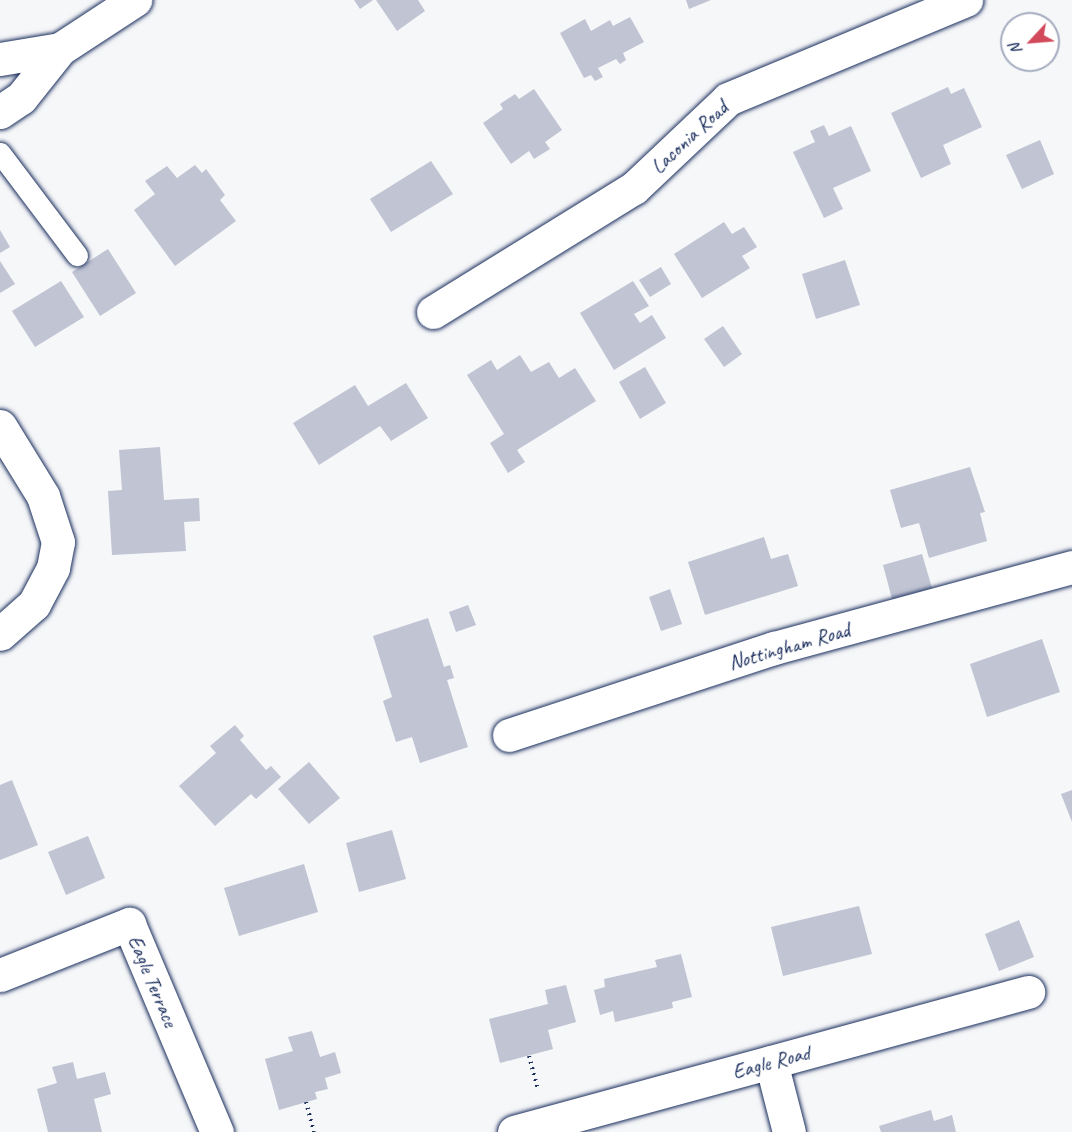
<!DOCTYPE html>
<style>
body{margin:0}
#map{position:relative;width:1072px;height:1132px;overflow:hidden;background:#f6f7f9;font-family:Caveat,sans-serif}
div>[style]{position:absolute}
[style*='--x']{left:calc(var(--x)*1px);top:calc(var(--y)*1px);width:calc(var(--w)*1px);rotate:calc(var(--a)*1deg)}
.building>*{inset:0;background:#c0c4d3}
.path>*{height:4px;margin-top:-2px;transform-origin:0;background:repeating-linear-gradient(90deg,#1b2f5e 0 1.5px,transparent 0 6px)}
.roads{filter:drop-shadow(0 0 2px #1b2f5e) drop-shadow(0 0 2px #1b2f5e)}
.lane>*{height:21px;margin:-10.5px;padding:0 10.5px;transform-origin:10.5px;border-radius:10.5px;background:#fff}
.street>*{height:33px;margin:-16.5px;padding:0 16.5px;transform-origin:16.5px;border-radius:16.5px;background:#fff}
.secondary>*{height:33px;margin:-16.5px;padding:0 16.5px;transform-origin:16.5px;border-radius:16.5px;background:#fff}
span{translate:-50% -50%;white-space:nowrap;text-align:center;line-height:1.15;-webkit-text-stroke:4.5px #fff;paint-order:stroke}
.street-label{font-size:21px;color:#1b2f5e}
.north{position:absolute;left:1000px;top:12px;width:60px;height:60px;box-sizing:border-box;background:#fff;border:2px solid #a4acbf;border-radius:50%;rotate:244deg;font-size:16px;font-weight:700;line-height:24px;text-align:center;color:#1b2f5e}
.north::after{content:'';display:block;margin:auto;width:21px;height:27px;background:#d1495b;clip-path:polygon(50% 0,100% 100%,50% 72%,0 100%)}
</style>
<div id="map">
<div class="building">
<i style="clip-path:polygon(354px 0,373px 0,360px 9px)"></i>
<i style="clip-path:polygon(376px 0,418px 0,425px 11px,397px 31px)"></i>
<i style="clip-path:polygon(686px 0,711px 0,689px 9px)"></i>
<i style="clip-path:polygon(630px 17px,644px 42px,623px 53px,626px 60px,620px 64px,616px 59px,598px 68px,603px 77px,595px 81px,591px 75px,584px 78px,560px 33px,585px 19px,591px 31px,610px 20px,613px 26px)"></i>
<i style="clip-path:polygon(948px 87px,951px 94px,964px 88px,982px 127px,943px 145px,951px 164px,921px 178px,891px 113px)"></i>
<i style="clip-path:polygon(534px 89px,562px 130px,545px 142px,550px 149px,534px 159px,529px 151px,511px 164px,483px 123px,503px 109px,500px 104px,515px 94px,519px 99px)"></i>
<i style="clip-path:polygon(824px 125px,829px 136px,851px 126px,871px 171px,833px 188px,843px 209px,824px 218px,793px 152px,815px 142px,810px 131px)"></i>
<i style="clip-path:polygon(1040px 140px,1054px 174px,1022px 189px,1006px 155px)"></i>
<i style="clip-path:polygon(431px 161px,453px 194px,391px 232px,370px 199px)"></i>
<i style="clip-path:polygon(195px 165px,202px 173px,206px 169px,225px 195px,220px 200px,236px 221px,175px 266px,134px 210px,155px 194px,145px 181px,167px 166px,177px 178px)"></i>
<i style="clip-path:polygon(724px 222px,732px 234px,744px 227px,757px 247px,742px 256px,750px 268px,702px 298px,674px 254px)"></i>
<i style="clip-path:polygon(0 230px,10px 247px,0 253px)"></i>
<i style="clip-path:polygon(108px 249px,136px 293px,100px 316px,72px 272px)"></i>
<i style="clip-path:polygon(845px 260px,860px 305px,816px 319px,802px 274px)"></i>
<i style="clip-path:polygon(0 261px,15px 284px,0 293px)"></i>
<i style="clip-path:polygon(661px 267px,671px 284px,650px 297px,639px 280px)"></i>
<i style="clip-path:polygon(61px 281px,84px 317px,35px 347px,12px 311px)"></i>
<i style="clip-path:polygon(633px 281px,649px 306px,634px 314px,640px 323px,652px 315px,666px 338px,614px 370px,580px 313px)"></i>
<i style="clip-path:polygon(723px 326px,742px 354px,724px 367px,704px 339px)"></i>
<i style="clip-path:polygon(520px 355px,531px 372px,549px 362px,559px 378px,575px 368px,596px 401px,517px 450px,525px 462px,508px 473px,490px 443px,504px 434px,467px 375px,491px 360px,497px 370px)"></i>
<i style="clip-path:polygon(645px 367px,666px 403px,640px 419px,619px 382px)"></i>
<i style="clip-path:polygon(406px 383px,428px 418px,391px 441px,380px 426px,319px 465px,293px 423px,355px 385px,368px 406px)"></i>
<i style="clip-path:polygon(160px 447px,164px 500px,199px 498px,200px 521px,184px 522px,186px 551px,112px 555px,108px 491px,122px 490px,119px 450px)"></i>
<i style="clip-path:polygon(970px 467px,985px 512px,980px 513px,987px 541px,929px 558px,919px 523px,901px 528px,890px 490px)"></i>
<i style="clip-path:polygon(764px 537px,771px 559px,788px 554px,798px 586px,705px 615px,688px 562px)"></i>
<i style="clip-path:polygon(922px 554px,932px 588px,892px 599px,883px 565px)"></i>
<i style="clip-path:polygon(670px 589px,682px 624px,661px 631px,649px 597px)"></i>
<i style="clip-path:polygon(468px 605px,476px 625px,456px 632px,449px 612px)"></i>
<i style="clip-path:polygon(428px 618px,444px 667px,450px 665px,454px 678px,447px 680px,468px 747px,420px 763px,412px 737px,396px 742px,383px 701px,392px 697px,373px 636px)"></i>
<i style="clip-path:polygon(1042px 639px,1060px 692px,987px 717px,970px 664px)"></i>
<i style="clip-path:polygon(235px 725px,244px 736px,240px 740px,266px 770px,271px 766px,281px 777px,256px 799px,251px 794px,215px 826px,179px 786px,216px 753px,210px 746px)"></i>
<i style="clip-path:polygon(309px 762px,340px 798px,309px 824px,278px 789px)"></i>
<i style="clip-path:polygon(12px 780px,38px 845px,0 860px,0 785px)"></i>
<i style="clip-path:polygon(1072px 790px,1072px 822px,1061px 794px)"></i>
<i style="clip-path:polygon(392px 830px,406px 879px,359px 892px,346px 843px)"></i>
<i style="clip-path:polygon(88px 836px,105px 878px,66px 895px,48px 852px)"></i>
<i style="clip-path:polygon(304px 864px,318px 912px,239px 936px,224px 888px)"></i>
<i style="clip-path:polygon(859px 906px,872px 954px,783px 976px,771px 927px)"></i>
<i style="clip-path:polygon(1019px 920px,1034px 957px,999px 971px,985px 934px)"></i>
<i style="clip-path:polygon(681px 954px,692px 997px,672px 1002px,673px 1008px,615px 1022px,613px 1011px,600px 1015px,594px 990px,605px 987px,604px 979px,657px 967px,655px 960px)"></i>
<i style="clip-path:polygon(566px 985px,576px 1022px,548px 1030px,553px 1049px,500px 1063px,489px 1019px,548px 1004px,545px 990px)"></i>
<i style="clip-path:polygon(312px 1031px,320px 1057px,335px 1052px,341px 1073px,325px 1078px,328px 1089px,315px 1092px,317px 1099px,279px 1110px,265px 1059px,293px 1051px,288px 1037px)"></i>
<i style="clip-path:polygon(73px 1062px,77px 1079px,105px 1072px,111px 1094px,94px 1099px,102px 1132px,48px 1132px,37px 1089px,57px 1083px,52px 1067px)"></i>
<i style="clip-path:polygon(931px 1110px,934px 1121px,952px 1115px,956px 1132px,881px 1132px,879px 1126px)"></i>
</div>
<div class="path">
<i style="--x:529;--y:1056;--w:35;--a:75"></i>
<i style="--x:306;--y:1102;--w:31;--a:75"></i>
</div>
<div class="roads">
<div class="lane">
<i style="--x:0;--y:153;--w:128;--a:53"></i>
</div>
<div class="street">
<i style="--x:433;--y:312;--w:236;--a:-31.7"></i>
<i style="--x:634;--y:188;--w:129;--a:-43.4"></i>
<i style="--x:728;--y:99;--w:258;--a:-22.6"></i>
<i style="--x:0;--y:426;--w:82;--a:58.4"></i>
<i style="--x:43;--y:496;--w:48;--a:71.9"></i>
<i style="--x:58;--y:542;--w:26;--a:101"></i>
<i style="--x:53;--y:568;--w:41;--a:117.8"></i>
<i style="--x:34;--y:604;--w:45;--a:138.6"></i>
<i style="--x:509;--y:735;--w:279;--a:-18.2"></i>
<i style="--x:774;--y:648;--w:309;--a:-15.2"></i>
<i style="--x:0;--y:975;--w:139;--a:-21.6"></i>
<i style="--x:129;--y:924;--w:226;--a:67.1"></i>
<i style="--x:771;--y:1062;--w:72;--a:75.6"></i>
<i style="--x:514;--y:1132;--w:533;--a:-15.24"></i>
</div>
<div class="secondary">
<i style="--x:0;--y:59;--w:61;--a:-9.5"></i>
<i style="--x:0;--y:112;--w:25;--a:-34"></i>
<i style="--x:21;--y:98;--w:63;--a:-51.5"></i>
<i style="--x:60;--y:49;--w:90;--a:-33.2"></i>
</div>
</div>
<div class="street-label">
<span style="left:689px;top:137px;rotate:-43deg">Laconia Road</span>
<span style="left:789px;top:646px;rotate:-16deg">Nottingham Road</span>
<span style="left:153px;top:981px;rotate:67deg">Eagle Terrace</span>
<span style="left:771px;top:1062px;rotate:-15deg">Eagle Road</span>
</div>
<div class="north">N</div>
</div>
